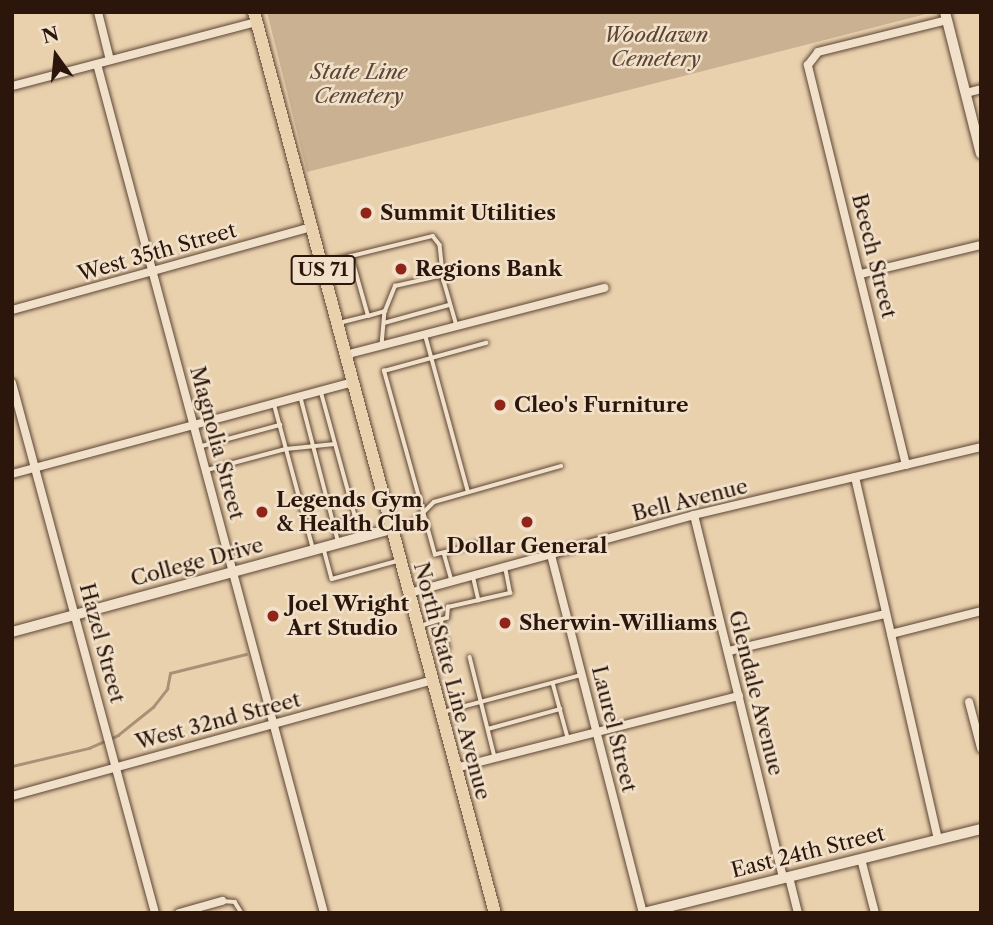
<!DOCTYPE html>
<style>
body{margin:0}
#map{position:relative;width:993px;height:925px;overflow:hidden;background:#ead1ae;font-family:"Libre Caslon Text",serif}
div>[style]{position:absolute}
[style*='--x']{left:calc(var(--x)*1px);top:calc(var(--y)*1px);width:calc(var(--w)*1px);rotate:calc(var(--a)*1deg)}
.green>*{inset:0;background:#cab192}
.stream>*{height:2.5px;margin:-1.25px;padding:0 1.25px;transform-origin:1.25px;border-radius:1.25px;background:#a99177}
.roads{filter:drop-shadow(0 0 2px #5c4534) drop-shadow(0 0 2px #5c4534)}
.lane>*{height:3.5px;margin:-1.75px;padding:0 1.75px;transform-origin:1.75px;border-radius:1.75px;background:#f1e1ca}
.street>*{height:8px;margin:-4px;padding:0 4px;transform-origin:4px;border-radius:4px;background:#f1e1ca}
.secondary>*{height:10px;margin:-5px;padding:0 5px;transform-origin:5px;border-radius:5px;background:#f1e1ca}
.primary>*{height:12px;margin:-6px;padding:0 6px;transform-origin:6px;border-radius:6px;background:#ead1ae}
.dots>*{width:19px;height:19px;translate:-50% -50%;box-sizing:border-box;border:4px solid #f1e1ca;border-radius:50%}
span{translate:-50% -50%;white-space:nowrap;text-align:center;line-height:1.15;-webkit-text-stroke:5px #f1e1ca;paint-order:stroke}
.shield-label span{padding:2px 5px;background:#f1e1ca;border:2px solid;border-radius:5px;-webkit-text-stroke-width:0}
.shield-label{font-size:19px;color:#2c160b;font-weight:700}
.park-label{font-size:21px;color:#5b4434;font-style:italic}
.poi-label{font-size:21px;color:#2c160b;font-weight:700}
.left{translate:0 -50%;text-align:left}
.street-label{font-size:21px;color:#2c160b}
.frame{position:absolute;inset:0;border:14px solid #2c160b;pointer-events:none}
.north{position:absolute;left:21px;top:21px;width:70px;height:70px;-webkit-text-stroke:5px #f1e1ca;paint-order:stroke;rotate:345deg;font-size:19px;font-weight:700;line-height:28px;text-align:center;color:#2c160b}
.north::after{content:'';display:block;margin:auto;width:24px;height:32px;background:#2c160b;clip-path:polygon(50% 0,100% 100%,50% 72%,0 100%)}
</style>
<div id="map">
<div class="green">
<i style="clip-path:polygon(267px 12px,934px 12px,307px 172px)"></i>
</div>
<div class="stream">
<i style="--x:12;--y:766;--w:79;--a:-13.2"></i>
<i style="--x:89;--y:748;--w:32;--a:-24"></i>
<i style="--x:118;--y:735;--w:45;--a:-38.7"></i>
<i style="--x:153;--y:707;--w:23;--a:-52"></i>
<i style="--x:167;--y:689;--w:16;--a:-79"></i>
<i style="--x:170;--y:673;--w:78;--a:-14"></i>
</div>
<div class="roads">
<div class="lane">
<i style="--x:323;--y:263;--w:113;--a:-13.8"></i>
<i style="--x:433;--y:236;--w:11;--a:52"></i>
<i style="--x:440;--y:245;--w:36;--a:84"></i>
<i style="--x:444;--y:281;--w:47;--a:73.9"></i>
<i style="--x:385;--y:311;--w:27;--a:-68"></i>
<i style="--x:395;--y:286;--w:50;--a:-12.7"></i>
<i style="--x:368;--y:316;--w:18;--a:-16"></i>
<i style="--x:385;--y:311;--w:33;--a:95"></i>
<i style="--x:339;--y:323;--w:30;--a:-14"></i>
<i style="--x:368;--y:316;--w:62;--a:-105.8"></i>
<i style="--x:384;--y:323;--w:67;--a:-15.5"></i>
<i style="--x:426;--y:337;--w:160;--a:74.7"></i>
<i style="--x:321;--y:391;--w:133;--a:74.7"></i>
<i style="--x:356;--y:519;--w:23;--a:165"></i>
<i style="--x:301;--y:398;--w:147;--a:75.4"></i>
<i style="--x:274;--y:403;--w:150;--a:74.9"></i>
<i style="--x:202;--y:446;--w:81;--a:-15.1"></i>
<i style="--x:207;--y:470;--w:82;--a:-14.9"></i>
<i style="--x:286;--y:449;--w:49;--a:-5.8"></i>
<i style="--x:395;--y:528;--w:20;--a:-18"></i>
<i style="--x:414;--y:522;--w:28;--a:-45"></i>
<i style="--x:434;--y:502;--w:132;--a:-15.8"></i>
<i style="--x:484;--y:543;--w:50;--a:166.2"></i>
<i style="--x:435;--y:555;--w:191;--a:-105.5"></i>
<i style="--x:384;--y:371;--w:106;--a:-15.4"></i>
<i style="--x:324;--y:549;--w:31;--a:75"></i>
<i style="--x:332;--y:579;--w:67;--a:-15.5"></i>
<i style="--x:444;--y:553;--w:29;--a:74"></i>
<i style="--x:473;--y:575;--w:26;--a:77"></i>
<i style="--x:441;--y:619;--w:31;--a:77"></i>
<i style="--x:420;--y:626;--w:28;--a:-17"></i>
<i style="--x:447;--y:618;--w:11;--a:-85"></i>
<i style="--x:448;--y:607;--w:64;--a:-12.7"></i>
<i style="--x:510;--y:593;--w:26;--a:-101"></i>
<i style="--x:470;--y:657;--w:103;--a:76"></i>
<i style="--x:553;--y:683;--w:57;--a:74.7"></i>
<i style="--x:443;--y:712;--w:143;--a:-15"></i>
<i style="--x:488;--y:729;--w:75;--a:-15.5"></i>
<i style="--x:222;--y:901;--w:13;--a:4"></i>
<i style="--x:235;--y:902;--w:13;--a:58"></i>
</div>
<div class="street">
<i style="--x:98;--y:12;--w:49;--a:76"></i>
<i style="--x:97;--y:64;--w:879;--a:75.03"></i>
<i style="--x:12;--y:86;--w:252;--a:-14.7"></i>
<i style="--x:966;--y:93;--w:16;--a:-15"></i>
<i style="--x:861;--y:274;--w:123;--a:-13.6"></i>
<i style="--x:12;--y:310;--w:310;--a:-15.5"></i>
<i style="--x:345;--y:355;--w:268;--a:-14.5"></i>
<i style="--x:12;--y:383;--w:549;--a:74.9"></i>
<i style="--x:906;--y:465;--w:412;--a:-103.8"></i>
<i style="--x:808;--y:65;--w:16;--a:-52"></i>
<i style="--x:818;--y:52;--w:133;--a:-13.9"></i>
<i style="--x:12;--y:474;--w:353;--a:-15.1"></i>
<i style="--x:855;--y:477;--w:372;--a:77.1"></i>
<i style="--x:694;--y:515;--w:374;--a:76.2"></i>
<i style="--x:551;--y:555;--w:370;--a:75.6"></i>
<i style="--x:409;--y:593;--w:295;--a:-15.3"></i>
<i style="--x:694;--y:515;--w:295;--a:-13.3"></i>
<i style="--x:891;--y:634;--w:93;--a:-14.3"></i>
<i style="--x:729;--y:651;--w:161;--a:-13.3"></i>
<i style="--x:969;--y:702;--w:48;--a:75.4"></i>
<i style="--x:456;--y:768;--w:292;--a:-14.3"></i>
<i style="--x:12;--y:796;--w:436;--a:-15.4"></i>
<i style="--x:861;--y:859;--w:56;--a:75.5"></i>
<i style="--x:789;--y:877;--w:37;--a:76"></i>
<i style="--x:179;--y:913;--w:45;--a:-15.6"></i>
</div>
<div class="secondary">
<i style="--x:945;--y:12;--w:146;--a:75.8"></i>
<i style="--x:12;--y:632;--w:394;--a:-15.2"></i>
<i style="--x:644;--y:913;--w:347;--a:-14"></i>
</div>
<div class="primary">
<i style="--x:254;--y:12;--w:933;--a:75.03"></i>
</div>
</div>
<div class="dots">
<i style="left:366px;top:213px;background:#8f2418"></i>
<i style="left:401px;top:269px;background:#8f2418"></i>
<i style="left:500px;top:405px;background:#8f2418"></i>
<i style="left:262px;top:512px;background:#8f2418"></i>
<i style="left:527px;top:522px;background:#8f2418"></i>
<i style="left:273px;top:616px;background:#8f2418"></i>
<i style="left:505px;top:623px;background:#8f2418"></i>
</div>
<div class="shield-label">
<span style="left:323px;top:270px">US 71</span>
</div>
<div class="park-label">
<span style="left:656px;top:47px">Woodlawn<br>Cemetery</span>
<span style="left:359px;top:84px">State Line<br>Cemetery</span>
</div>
<div class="poi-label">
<span class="left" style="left:380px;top:213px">Summit Utilities</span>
<span class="left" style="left:415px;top:269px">Regions Bank</span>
<span class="left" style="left:514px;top:405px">Cleo's Furniture</span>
<span class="left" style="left:276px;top:512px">Legends Gym<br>&amp; Health Club</span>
<span style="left:527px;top:546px">Dollar General</span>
<span class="left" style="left:287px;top:616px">Joel Wright<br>Art Studio</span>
<span class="left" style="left:519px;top:623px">Sherwin-Williams</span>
</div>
<div class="street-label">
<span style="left:157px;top:252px;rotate:-16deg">West 35th Street</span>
<span style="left:874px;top:256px;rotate:76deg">Beech Street</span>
<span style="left:217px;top:443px;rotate:75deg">Magnolia Street</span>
<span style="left:690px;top:500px;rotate:-14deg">Bell Avenue</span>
<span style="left:197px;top:562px;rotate:-15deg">College Drive</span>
<span style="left:102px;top:643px;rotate:75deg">Hazel Street</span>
<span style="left:452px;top:681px;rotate:75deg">North State Line Avenue</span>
<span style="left:756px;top:693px;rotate:76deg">Glendale Avenue</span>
<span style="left:218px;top:721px;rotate:-15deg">West 32nd Street</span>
<span style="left:614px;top:729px;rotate:76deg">Laurel Street</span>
<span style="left:808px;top:852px;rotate:-14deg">East 24th Street</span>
</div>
<div class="frame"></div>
<div class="north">N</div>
</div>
